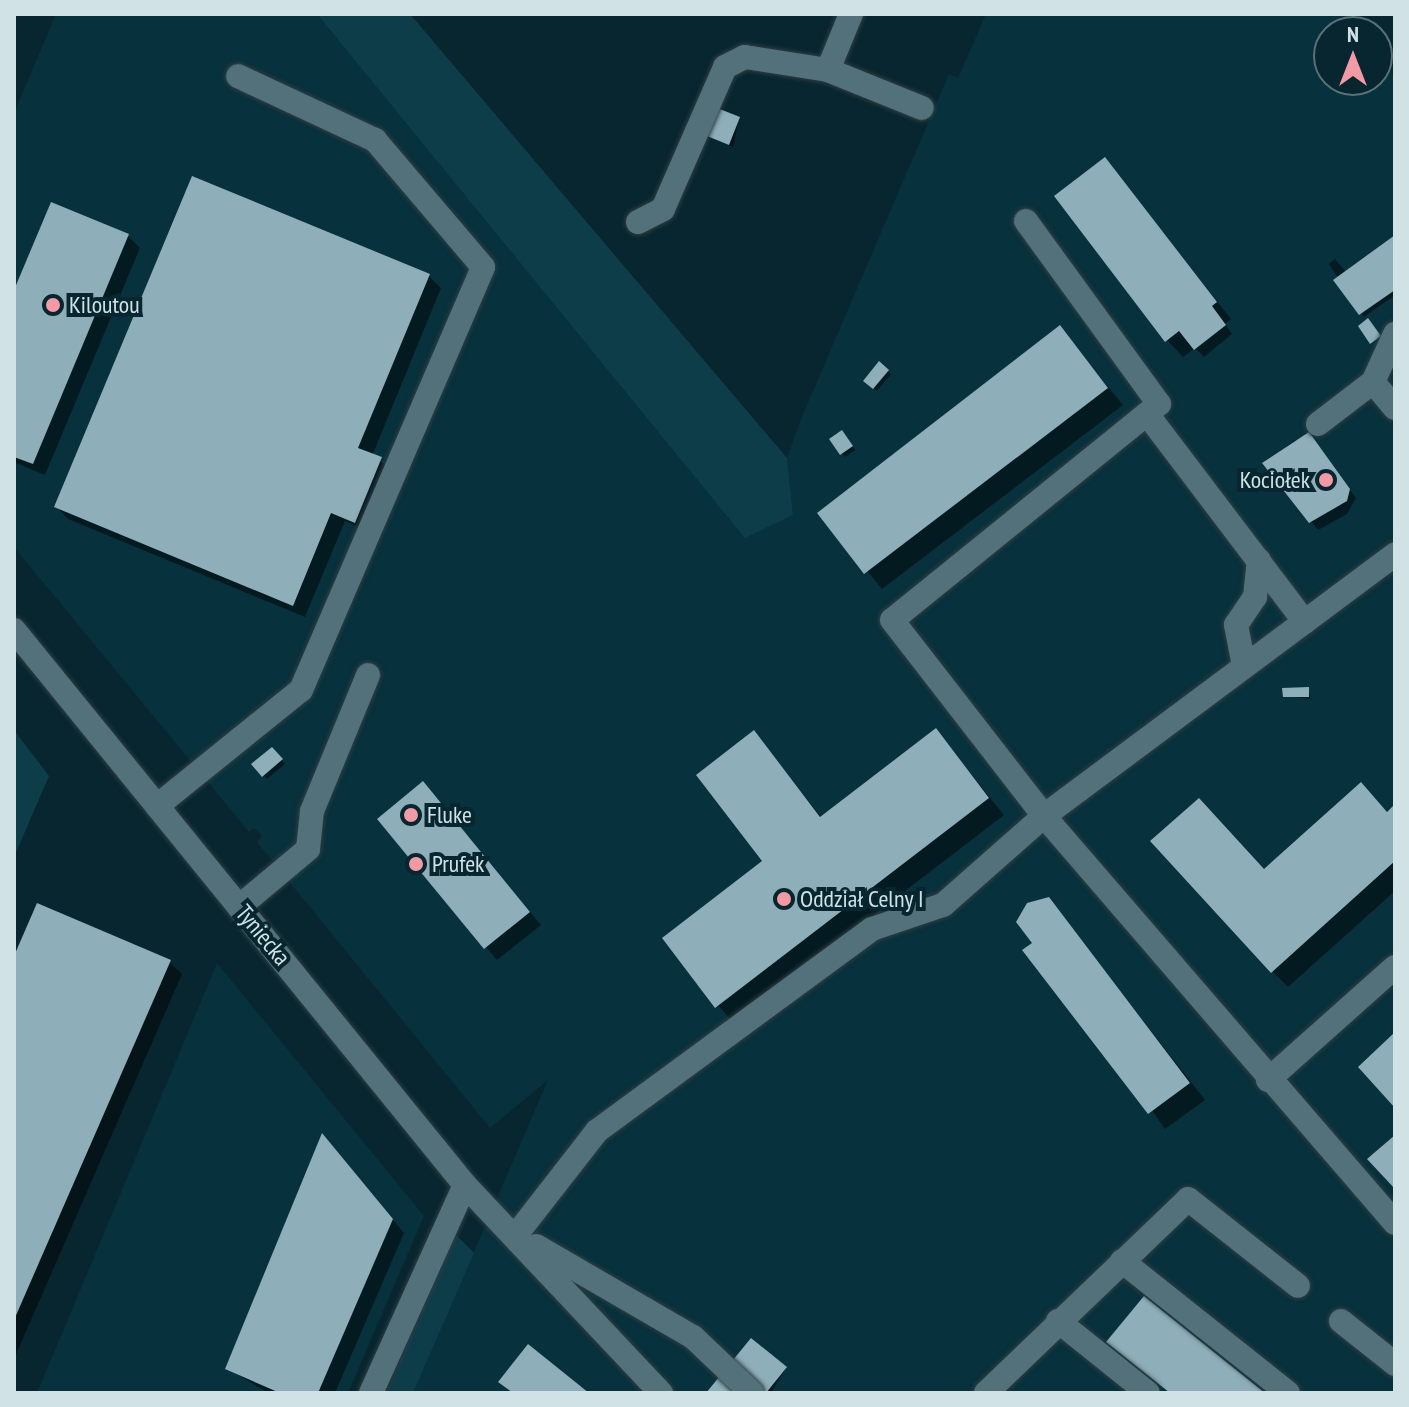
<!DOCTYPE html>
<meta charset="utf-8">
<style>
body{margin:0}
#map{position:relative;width:1409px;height:1407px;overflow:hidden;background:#08262f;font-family:"PT Sans Narrow",sans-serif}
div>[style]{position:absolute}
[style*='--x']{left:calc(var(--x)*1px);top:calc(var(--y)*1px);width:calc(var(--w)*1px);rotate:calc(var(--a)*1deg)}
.built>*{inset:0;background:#07313c}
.green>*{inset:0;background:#0e3d4a}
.shadow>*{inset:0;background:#0007}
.building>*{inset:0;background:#8eaeb9}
.roads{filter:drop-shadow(0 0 2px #2e3d43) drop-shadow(0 0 2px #2e3d43)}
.minor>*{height:24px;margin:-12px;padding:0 12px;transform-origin:12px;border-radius:12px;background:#53717b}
.dots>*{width:22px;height:22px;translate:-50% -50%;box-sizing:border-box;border:4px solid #08262f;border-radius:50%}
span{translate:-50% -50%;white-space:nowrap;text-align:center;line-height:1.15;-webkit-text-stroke:8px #08262f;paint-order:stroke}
.poi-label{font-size:24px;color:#d1e2e7}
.left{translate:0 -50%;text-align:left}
.right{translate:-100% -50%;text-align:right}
.street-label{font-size:24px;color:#d1e2e7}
.frame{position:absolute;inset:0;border:16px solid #d1e2e7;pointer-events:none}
.north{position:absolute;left:1313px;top:16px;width:80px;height:80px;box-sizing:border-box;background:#08262f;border:2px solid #587179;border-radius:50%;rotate:0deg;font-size:22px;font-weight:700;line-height:32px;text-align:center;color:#d1e2e7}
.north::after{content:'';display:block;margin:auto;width:28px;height:36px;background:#f39aa7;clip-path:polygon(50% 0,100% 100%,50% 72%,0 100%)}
</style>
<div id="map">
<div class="built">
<i style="clip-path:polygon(56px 14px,317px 14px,745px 537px,793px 515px,787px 458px,801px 419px,949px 74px,958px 78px,986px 14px,1354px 14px,1366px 32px,1329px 32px,1329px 80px,1377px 80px,1377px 50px,1395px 78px,1395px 1393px,413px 1393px,548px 1080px,490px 1128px,257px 842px,262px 836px,254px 828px,249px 832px,14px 547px,14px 113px)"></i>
<i style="clip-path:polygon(217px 963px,424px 1216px,348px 1393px,37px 1393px)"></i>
</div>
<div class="green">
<i style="clip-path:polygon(317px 14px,410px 14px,787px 458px,793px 515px,745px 538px)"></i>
<i style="clip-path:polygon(14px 730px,49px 776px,14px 857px)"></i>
<i style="clip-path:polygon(455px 1234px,474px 1253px,413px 1393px,386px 1393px)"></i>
</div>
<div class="shadow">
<i style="clip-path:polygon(739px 118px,733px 147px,709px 136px)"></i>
<i style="clip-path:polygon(1105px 160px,1231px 319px,1225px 324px,1232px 334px,1204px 357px,1195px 348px,1183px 357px,1167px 340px)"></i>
<i style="clip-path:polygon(193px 178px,429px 276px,441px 288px,372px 456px,389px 467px,363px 529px,345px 521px,305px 617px,68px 519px,56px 506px)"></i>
<i style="clip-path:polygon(128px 236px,140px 248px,45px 475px,14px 462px,14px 295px)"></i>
<i style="clip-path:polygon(1395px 237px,1395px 295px,1364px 317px,1329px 264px,1335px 259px,1346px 272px)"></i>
<i style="clip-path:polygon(1060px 328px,1123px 405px,882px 589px,820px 513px)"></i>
<i style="clip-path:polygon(879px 364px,891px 374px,877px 391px,866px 381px)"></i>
<i style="clip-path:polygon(845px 435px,855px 450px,845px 457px,842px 453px)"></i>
<i style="clip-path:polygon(1295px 440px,1331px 464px,1356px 498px,1347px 514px,1318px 530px,1264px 463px)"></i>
<i style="clip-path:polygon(1308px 689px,1311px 699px,1285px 696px)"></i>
<i style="clip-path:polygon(754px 733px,822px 818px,950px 748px,1004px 815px,733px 1023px,664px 939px,765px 861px)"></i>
<i style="clip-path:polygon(272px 749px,285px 764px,267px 779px,254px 764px)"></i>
<i style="clip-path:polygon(423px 783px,541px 925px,497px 960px,379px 819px)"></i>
<i style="clip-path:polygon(1395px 807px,1395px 891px,1288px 987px,1272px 971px,1264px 871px)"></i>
<i style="clip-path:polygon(1048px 899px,1205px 1100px,1165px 1129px,1035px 944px)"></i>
<i style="clip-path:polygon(14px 961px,169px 962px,182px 974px,14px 1359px)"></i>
<i style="clip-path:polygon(334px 1148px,404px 1233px,335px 1393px,268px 1393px,227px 1368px)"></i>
<i style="clip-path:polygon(786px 1368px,771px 1393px,709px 1393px)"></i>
</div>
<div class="building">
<i style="clip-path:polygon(717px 108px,740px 117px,729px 145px,707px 136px)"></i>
<i style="clip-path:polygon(1105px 157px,1217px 302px,1212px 306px,1226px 325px,1194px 350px,1179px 331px,1165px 342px,1054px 196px)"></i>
<i style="clip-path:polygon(192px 176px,430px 274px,358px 448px,382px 457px,355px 523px,331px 513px,293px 606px,54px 507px)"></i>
<i style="clip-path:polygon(51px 202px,129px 234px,33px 464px,14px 457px,14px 290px)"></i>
<i style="clip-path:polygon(1395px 235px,1395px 290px,1359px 315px,1333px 280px)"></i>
<i style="clip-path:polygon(1368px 318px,1381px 336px,1370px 344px,1358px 326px)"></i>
<i style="clip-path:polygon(1060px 325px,1108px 388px,864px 574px,817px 513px)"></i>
<i style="clip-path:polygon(879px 361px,889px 370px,873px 389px,863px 381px)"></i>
<i style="clip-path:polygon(842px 430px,853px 446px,840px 455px,829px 439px)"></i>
<i style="clip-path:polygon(1309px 432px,1350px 489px,1347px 501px,1309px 523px,1262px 463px)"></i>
<i style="clip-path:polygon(1309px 687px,1309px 697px,1283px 697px,1282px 688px)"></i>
<i style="clip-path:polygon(936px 728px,989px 798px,715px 1008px,662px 938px,762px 861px,696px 775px,754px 730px,820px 817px)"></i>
<i style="clip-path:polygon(272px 747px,283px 759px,262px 777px,251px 764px)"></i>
<i style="clip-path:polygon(423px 781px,530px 912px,484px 949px,377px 819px)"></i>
<i style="clip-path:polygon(1361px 782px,1387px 812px,1395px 804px,1395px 861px,1271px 973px,1150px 841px,1199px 798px,1264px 869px)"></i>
<i style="clip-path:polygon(1049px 897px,1190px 1083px,1148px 1114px,1022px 950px,1032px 943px,1016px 922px,1027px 903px)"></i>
<i style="clip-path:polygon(37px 903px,171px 960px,14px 1320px,14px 956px)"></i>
<i style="clip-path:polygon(1395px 1032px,1395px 1108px,1358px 1067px)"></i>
<i style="clip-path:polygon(322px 1133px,393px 1219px,318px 1393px,280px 1393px,225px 1369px)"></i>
<i style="clip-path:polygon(1395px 1135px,1395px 1189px,1367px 1159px)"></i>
<i style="clip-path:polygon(1144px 1296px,1265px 1393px,1170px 1393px,1106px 1342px)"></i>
<i style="clip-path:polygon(751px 1338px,787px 1367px,766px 1393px,706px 1393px)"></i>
<i style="clip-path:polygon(528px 1344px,589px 1393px,513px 1393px,498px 1382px)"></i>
</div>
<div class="roads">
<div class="minor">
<i style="--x:828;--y:70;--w:101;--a:22"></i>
<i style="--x:1026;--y:221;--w:226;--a:54"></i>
<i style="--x:1159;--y:404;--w:343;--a:141"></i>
<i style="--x:892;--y:620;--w:248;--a:52.2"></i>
<i style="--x:1044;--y:816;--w:537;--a:49.23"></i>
<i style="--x:638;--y:222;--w:28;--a:-27"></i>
<i style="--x:663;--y:209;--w:155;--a:-66.4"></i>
<i style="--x:725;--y:67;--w:22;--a:-27"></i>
<i style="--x:745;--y:57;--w:84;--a:8.9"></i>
<i style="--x:828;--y:70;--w:61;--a:-67.7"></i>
<i style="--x:1373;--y:382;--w:53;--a:-65.4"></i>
<i style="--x:1147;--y:414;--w:261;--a:52.8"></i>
<i style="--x:1318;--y:424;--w:69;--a:-37.4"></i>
<i style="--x:1373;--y:382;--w:34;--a:50"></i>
<i style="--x:14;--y:630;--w:715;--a:50.9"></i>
<i style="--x:465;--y:1185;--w:286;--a:46.7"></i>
<i style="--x:1244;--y:666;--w:42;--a:-101"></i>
<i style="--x:1236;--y:625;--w:34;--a:-56"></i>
<i style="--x:1255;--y:597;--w:37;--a:-84"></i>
<i style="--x:157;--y:806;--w:185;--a:-38.9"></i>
<i style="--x:301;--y:690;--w:460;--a:-66.7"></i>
<i style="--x:483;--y:267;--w:167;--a:-130.4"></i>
<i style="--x:375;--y:140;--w:151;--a:-155"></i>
<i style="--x:239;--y:907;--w:90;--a:-40"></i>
<i style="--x:308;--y:849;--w:38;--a:-84"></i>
<i style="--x:312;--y:811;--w:147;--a:-67.6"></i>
<i style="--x:1268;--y:1080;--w:170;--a:-41.7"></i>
<i style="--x:516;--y:1235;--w:132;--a:-52.1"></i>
<i style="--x:597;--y:1131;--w:341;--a:-36.3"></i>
<i style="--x:872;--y:929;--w:75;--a:-18.7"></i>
<i style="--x:943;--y:905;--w:135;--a:-41.4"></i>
<i style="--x:1044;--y:816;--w:438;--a:-36.7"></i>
<i style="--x:536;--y:1246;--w:181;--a:30.1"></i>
<i style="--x:693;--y:1337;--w:81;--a:43.5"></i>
<i style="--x:1122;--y:1261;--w:212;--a:38.5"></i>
<i style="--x:1058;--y:1321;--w:115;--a:38.7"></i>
<i style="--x:1341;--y:1321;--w:69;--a:38.5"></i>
<i style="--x:371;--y:1393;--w:228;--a:-65.7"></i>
<i style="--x:986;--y:1393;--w:280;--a:-43.8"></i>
<i style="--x:1188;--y:1199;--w:140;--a:38.3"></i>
</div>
</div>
<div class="dots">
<i style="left:53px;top:305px;background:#f39aa7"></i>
<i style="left:1326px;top:480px;background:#f39aa7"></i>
<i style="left:411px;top:815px;background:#f39aa7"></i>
<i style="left:416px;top:864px;background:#f39aa7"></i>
<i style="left:784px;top:899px;background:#f39aa7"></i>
</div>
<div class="poi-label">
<span class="left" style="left:69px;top:305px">Kiloutou</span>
<span class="right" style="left:1310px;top:480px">Kociołek</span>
<span class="left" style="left:427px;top:815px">Fluke</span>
<span class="left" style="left:432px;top:864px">Prufek</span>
<span class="left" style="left:800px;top:899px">Oddział Celny I</span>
</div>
<div class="street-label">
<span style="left:263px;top:935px;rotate:50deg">Tyniecka</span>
</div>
<div class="frame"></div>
<div class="north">N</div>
</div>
